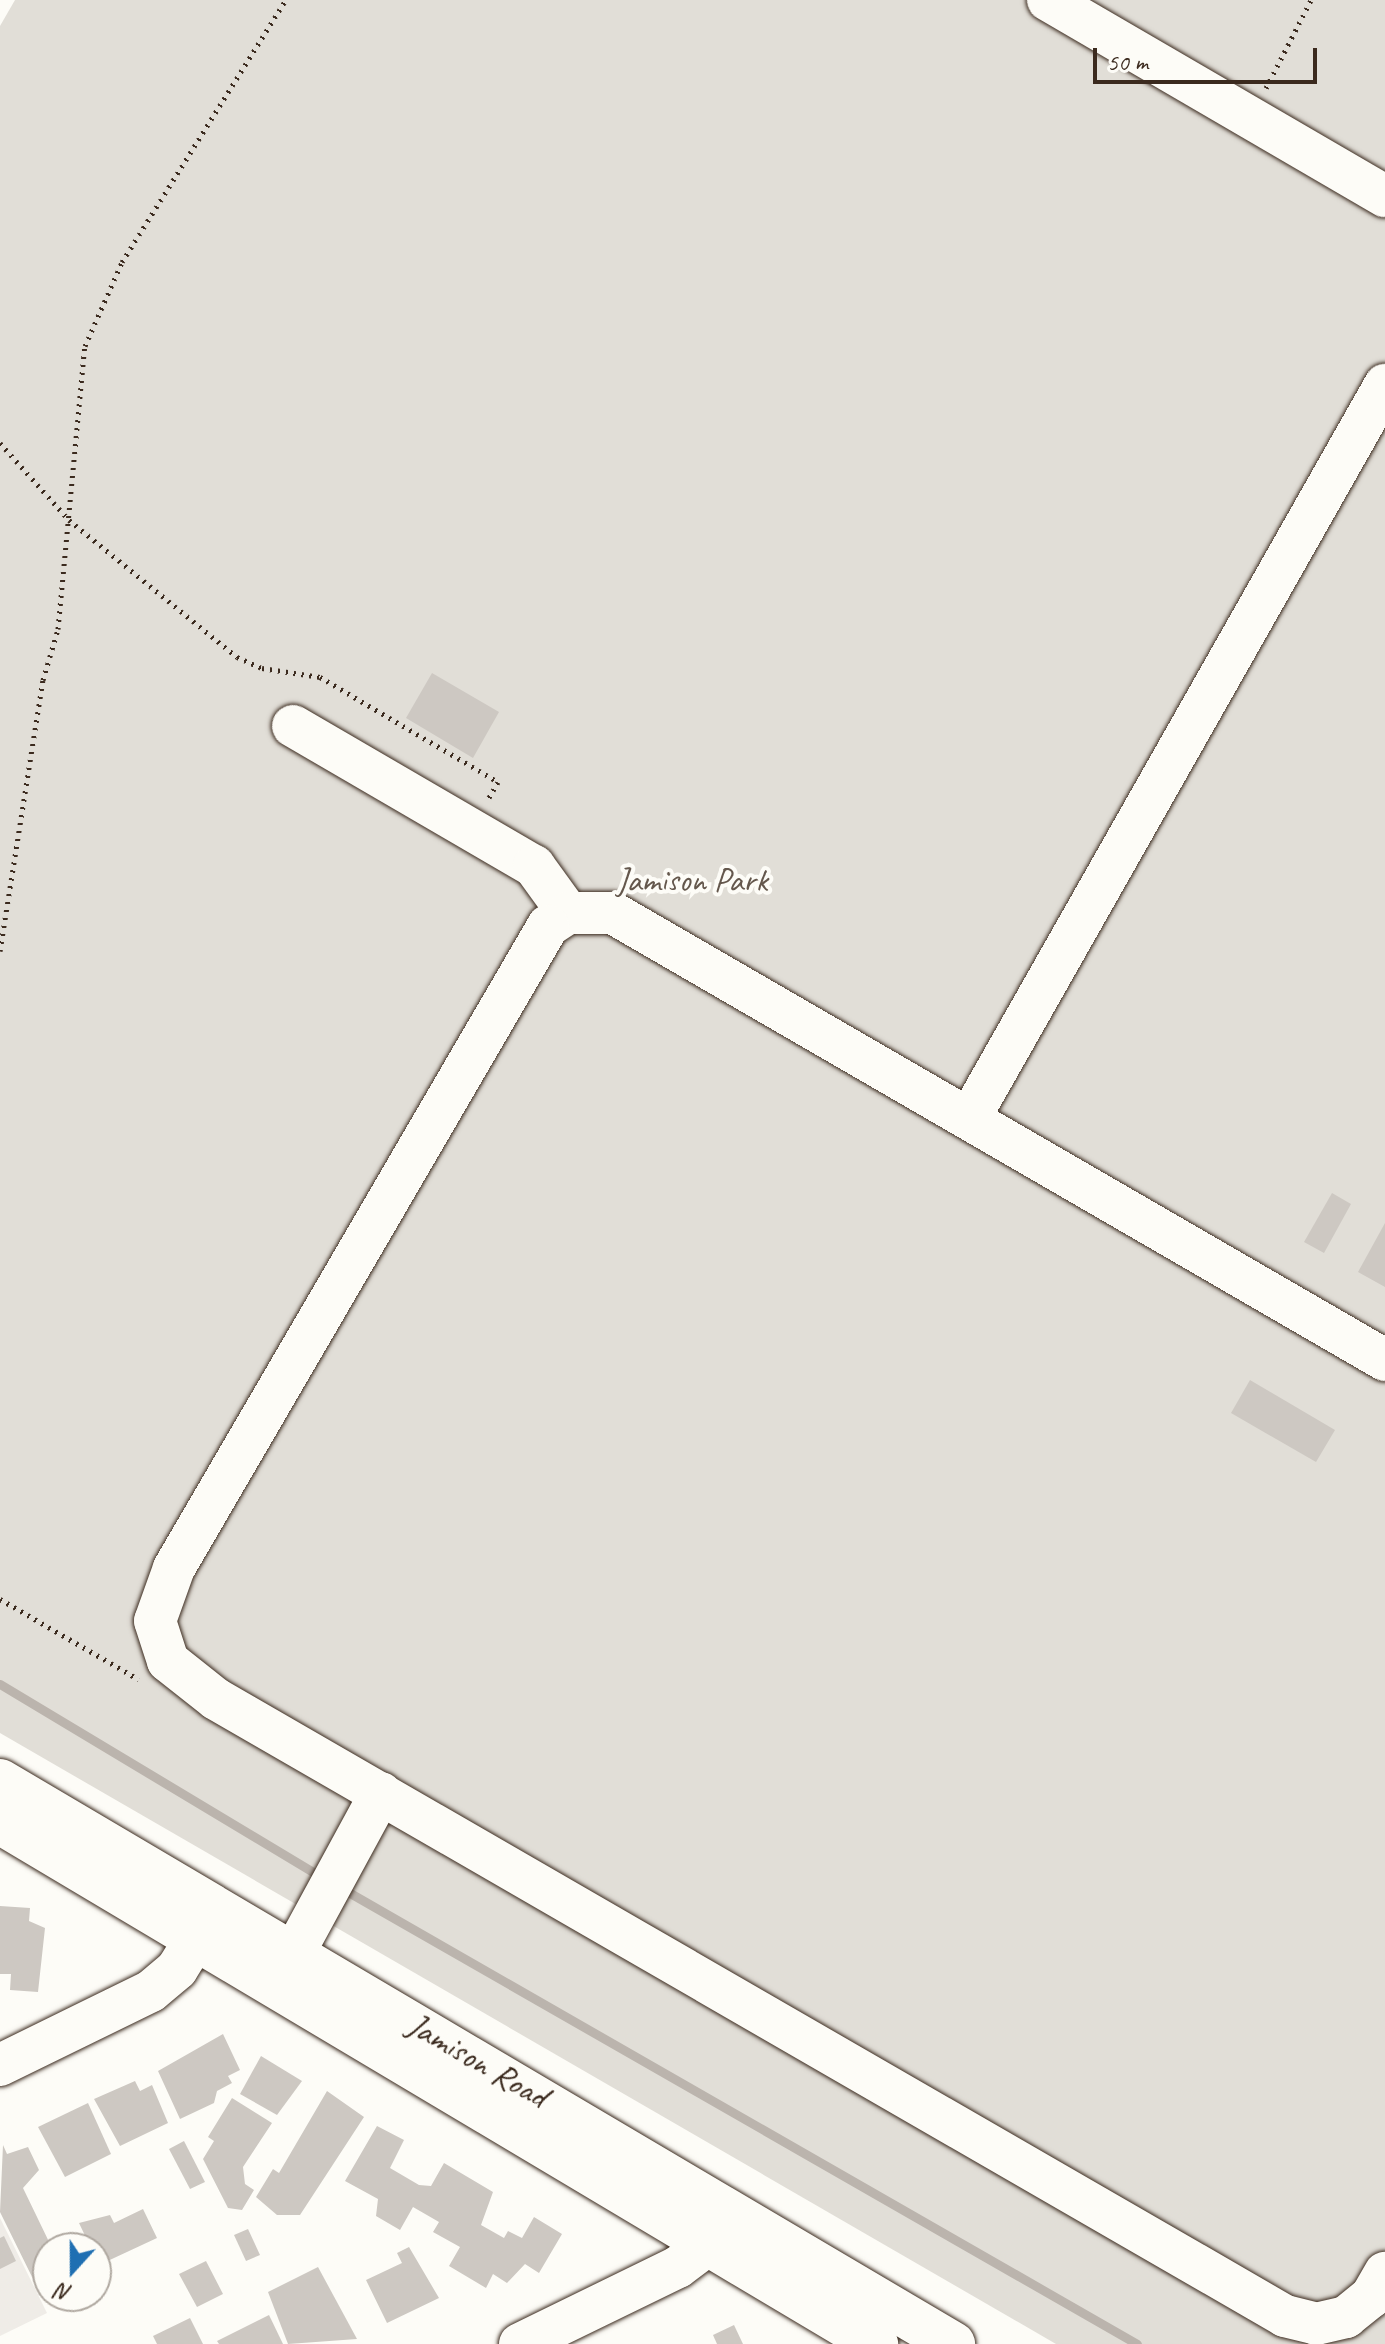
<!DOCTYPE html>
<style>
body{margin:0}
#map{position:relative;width:1385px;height:2344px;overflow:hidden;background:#fdfcf7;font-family:Caveat,sans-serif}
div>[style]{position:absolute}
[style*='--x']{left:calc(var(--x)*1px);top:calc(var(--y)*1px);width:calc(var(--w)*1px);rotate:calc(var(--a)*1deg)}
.built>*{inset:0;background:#efece7}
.green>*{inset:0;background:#e1ded7}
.stream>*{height:9px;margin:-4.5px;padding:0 4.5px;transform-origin:4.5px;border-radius:4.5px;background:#bbb4ad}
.building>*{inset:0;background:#cdc8c2}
.path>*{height:5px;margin-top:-2.5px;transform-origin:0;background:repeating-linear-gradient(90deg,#3b2a1e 0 2px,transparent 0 8px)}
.roads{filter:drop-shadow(0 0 2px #3b2a1e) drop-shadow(0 0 2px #3b2a1e)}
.minor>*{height:42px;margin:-21px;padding:0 21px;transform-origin:21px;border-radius:21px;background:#fdfcf7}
.major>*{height:44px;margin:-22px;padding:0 22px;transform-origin:22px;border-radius:22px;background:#fdfcf7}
span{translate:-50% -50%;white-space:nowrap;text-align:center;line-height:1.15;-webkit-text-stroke:8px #fdfcf7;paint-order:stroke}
.park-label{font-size:34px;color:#64574c}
.street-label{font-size:34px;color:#3b2a1e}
.north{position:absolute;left:32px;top:2232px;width:80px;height:80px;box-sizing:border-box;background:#fdfcf7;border:2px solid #afa8a0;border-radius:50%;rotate:201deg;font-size:22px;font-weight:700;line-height:32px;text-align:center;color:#3b2a1e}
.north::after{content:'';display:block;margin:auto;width:28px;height:36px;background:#1f6fb2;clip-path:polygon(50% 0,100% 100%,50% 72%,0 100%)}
.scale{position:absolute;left:1093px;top:48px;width:224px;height:36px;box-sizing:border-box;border:4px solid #3b2a1e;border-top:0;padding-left:10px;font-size:24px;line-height:28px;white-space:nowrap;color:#3b2a1e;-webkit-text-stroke:6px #fdfcf7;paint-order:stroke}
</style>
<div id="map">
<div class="built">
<i style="clip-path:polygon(0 2218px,47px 2313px,0 2336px)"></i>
</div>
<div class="green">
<i style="clip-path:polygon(15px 0,1385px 0,1385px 2344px,1056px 2344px,0 1733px,0 26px)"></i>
</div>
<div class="stream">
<i style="--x:0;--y:1684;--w:377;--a:31"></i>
<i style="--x:343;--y:1889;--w:915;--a:29.81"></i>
</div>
<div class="building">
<i style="clip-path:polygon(432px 673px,499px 712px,473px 758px,406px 718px)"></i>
<i style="clip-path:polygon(1332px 1193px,1351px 1204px,1324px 1253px,1304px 1242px)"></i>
<i style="clip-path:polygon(1385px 1223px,1385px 1287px,1358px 1272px)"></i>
<i style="clip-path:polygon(1250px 1380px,1335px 1430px,1316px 1462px,1231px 1413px)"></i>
<i style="clip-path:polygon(0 1906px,30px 1908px,29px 1921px,45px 1928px,38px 1992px,10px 1990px,11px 1974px,0 1974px)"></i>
<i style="clip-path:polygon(223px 2034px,240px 2070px,228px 2076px,232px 2083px,217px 2091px,214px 2103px,180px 2119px,158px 2071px)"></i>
<i style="clip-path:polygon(261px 2056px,302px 2081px,277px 2115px,240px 2094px)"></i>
<i style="clip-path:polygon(135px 2081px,140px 2091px,152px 2085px,168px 2123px,120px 2146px,94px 2099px)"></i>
<i style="clip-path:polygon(327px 2091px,364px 2117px,300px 2215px,277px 2215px,256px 2197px,273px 2169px,279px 2173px)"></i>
<i style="clip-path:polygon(232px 2098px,272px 2123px,243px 2167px,245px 2184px,254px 2190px,242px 2210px,228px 2208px,203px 2159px,214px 2141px,208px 2137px)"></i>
<i style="clip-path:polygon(88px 2103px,111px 2154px,65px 2177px,38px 2127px)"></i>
<i style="clip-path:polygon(377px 2126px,404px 2140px,390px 2168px,419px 2185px,431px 2186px,444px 2163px,493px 2192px,481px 2225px,504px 2238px,508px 2231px,522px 2238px,534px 2217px,562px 2234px,539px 2273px,525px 2264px,507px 2283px,493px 2274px,486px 2288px,449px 2266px,460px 2247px,433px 2232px,439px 2222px,413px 2207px,400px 2230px,376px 2216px,378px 2199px,345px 2181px)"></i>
<i style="clip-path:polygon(184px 2141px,205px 2182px,190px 2189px,169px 2149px)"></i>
<i style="clip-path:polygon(3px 2145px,7px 2154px,28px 2147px,39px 2170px,23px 2188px,52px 2248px,48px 2281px,37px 2287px,0 2212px)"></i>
<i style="clip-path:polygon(143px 2209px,157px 2238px,99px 2265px,79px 2223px,110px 2215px,114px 2223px)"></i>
<i style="clip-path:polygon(248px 2229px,260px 2255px,246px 2261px,234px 2235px)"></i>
<i style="clip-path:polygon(4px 2236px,16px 2261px,0 2269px,0 2238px)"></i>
<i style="clip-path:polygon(409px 2247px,439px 2298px,387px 2323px,366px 2280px,402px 2263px,397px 2253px)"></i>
<i style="clip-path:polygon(206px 2261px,223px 2294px,197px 2307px,179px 2274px)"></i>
<i style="clip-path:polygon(318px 2267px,357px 2339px,288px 2344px,268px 2292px)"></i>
<i style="clip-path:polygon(269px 2315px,283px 2344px,219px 2344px,217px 2341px)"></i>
<i style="clip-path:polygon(190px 2318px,203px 2344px,157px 2344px,153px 2336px)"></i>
<i style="clip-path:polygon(734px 2325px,743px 2344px,717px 2344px,713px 2335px)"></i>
</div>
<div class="path">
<i style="--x:1266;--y:88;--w:99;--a:-62.9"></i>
<i style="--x:0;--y:443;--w:103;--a:48.1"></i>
<i style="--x:69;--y:520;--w:217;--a:39.2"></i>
<i style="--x:237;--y:657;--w:27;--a:24"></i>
<i style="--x:262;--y:668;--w:59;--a:8.8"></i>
<i style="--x:320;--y:677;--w:207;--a:30.5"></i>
<i style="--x:498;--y:782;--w:22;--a:120"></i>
<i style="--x:0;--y:951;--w:274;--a:-81"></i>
<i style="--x:43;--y:680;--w:53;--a:-73.6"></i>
<i style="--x:58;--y:629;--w:284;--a:-84.6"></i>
<i style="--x:85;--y:346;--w:92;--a:-66.2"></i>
<i style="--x:122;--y:262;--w:309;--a:-58"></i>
<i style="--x:0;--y:1599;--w:160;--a:30.1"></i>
</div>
<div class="roads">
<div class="minor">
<i style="--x:1048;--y:0;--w:390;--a:30.2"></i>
<i style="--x:293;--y:726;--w:279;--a:30.2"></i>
<i style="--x:534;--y:866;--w:58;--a:54.1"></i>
<i style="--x:969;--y:1119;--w:844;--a:-60.46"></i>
<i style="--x:1385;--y:1360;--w:892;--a:-149.93"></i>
<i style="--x:613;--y:913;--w:45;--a:180"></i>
<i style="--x:568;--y:913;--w:24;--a:147"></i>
<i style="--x:548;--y:926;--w:743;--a:120.22"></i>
<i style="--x:174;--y:1568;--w:56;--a:109.7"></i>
<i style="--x:155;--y:1621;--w:42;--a:72"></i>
<i style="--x:168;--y:1661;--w:61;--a:38.4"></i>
<i style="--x:216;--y:1699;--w:1234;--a:29.99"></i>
<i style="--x:1285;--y:2316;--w:32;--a:14"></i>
<i style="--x:1316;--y:2324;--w:31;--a:-13"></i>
<i style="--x:1346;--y:2317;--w:32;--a:-39"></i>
<i style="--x:1371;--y:2297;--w:28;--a:-60"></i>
<i style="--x:294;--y:1953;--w:182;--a:-61.5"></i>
<i style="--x:0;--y:2065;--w:168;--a:-26.1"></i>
<i style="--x:151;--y:1991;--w:34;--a:-40"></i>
<i style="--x:177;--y:1969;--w:34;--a:-58"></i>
<i style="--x:520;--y:2344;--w:176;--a:-26"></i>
<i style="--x:678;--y:2267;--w:38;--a:-37"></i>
</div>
<div class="major">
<i style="--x:0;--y:1781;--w:1107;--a:30.57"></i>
<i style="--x:0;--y:1822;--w:1020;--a:30.79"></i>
</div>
</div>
<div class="park-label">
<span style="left:692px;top:880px">Jamison Park</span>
</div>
<div class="street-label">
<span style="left:478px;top:2060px;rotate:30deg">Jamison Road</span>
</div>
<div class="north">N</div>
<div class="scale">50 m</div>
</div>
